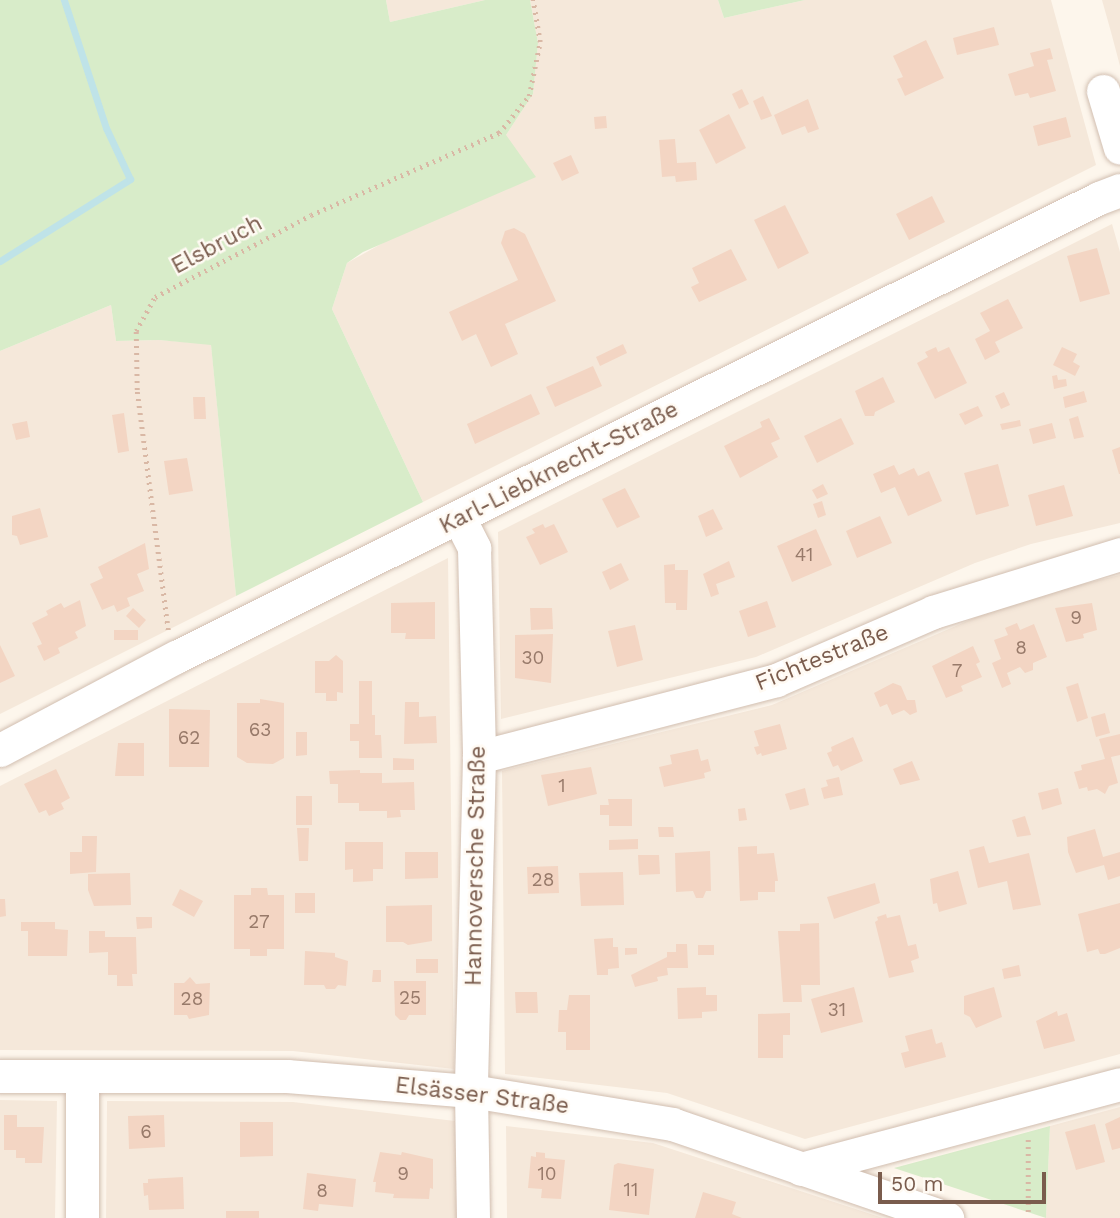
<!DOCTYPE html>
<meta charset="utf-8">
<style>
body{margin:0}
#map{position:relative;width:1120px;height:1218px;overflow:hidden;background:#fdf6ec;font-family:"Work Sans",sans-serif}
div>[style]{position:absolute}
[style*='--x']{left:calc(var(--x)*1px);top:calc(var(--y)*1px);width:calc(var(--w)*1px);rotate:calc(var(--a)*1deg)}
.residential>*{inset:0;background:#f5e8da}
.green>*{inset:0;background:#d8ecc9}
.stream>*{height:7px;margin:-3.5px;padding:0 3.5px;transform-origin:3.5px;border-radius:3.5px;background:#bfe3e8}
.building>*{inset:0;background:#f3d5c3}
.path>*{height:4.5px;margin-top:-2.25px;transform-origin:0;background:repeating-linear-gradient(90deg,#d9b8a5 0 2px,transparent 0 7px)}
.roads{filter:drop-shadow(0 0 2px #d1beb0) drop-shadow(0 0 2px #d1beb0)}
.minor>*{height:33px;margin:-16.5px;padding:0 16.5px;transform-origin:16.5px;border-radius:16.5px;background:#fff}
span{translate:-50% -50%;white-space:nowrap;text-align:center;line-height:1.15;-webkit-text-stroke:5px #fffaf3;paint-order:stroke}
.number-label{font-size:19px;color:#987a6a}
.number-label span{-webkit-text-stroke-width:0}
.street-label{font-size:23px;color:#7a5c4d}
.scale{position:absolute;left:878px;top:1172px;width:168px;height:32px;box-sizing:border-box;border:4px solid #7a5c4d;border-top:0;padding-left:9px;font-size:21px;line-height:24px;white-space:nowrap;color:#7a5c4d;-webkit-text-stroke:5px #fffaf3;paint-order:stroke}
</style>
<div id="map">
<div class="residential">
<i style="clip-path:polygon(386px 0,485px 0,390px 22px)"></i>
<i style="clip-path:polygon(530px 0,718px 0,724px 18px,805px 0,1051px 0,1096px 165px,423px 502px,332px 309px,347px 263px,399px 234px,506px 135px,533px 94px,538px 43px)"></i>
<i style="clip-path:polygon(1102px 0,1120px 0,1120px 66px,1111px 32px)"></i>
<i style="clip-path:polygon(1112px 224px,1120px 252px,1120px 523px,1031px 544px,975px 563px,756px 657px,501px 719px,498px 532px)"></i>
<i style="clip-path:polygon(111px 305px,116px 341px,159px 340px,211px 344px,236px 596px,0 714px,0 351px)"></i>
<i style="clip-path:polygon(448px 558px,454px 1069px,293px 1051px,0 1050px,0 786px)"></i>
<i style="clip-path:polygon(1120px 575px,1120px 1054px,805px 1139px,667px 1093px,505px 1074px,502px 771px,772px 705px,993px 610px,1037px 595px)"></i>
<i style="clip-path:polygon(0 1100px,57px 1101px,55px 1218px,0 1218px)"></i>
<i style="clip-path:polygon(107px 1101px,293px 1102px,455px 1121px,457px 1218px,106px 1218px)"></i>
<i style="clip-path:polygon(1120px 1107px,1120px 1218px,1046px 1218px,1050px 1126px)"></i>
<i style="clip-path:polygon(506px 1126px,653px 1143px,883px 1218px,507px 1218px)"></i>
</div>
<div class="green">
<i style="clip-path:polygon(0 0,386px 0,390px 22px,485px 0,530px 0,538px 43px,533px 94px,506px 135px,536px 177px,363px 252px,347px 263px,332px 309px,423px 502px,236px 596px,211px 345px,159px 340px,116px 341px,111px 305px,0 351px)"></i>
<i style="clip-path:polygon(718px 0,805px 0,724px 18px)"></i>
<i style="clip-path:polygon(1050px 1126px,1046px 1218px,894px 1168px,1028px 1132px)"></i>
</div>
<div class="stream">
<i style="--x:0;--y:261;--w:154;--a:-32.2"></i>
<i style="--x:130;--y:179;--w:56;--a:-115.2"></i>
<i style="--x:106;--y:128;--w:135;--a:-108.2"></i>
</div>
<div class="building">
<i style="clip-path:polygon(994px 27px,999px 45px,957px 55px,953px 38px)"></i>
<i style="clip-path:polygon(926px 40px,944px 78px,905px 96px,897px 79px,903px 77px,893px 56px)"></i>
<i style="clip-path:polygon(1050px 48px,1053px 59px,1047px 60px,1056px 91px,1030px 98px,1028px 93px,1015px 96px,1008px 74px,1034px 66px,1030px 53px)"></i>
<i style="clip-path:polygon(742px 89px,749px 104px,739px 109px,732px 94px)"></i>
<i style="clip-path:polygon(763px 96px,772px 116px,761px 120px,753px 101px)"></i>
<i style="clip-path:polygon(808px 99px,819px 129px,808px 133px,805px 126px,782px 135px,774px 115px)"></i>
<i style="clip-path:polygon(729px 114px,746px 148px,716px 164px,699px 130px)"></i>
<i style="clip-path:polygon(606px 116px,607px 128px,595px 129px,594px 117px)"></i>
<i style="clip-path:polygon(1066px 117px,1071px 137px,1038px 146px,1033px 126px)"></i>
<i style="clip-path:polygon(675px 139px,677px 163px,696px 162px,697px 180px,676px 182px,675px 176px,662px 177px,659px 140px)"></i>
<i style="clip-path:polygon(571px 155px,579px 173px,562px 181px,553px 163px)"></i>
<i style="clip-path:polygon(932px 196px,945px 222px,909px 240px,896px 214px)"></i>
<i style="clip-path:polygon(785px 205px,809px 253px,778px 269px,754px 220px)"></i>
<i style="clip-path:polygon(514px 228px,525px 234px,556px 301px,505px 324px,518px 354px,491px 367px,476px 334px,462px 341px,449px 312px,518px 280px,501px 243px,505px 231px)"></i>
<i style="clip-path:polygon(1097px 248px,1110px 294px,1080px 302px,1067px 256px)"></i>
<i style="clip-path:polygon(731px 249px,747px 280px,699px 302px,691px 287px,699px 283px,692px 268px)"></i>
<i style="clip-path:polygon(1008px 299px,1023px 328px,995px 342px,1000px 352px,985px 360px,975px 339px,990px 331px,980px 313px)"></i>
<i style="clip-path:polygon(623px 344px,627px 353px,600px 366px,596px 357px)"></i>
<i style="clip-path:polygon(936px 347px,938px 352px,949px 347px,967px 383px,935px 399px,917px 363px,928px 357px,925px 352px)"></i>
<i style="clip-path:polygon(1062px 347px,1077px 354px,1073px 362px,1080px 366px,1075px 376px,1053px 365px)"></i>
<i style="clip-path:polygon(593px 366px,602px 386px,555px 407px,546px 387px)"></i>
<i style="clip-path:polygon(1057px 375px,1058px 380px,1066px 379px,1067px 386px,1054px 389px,1052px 376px)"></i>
<i style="clip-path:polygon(883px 377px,895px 402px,875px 412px,874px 416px,865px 416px,855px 391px)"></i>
<i style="clip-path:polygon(1084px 391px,1087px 402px,1065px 408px,1063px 397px)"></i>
<i style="clip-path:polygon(1004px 392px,1010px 405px,1001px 409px,995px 396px)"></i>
<i style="clip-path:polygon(531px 394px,540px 414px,475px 444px,467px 424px)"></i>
<i style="clip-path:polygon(193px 397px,205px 397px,206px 419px,194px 419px)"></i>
<i style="clip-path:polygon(978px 406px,983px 416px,965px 425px,959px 414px)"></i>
<i style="clip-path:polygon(124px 413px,129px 451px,118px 453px,112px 415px)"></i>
<i style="clip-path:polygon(1078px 416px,1084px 437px,1074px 439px,1069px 419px)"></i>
<i style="clip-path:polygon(769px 418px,780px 439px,771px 443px,778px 457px,740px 478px,724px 446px,762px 427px,760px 422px)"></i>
<i style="clip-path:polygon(841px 418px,854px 444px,817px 463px,804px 436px)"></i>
<i style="clip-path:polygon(1020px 420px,1021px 426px,1002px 430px,1000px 424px)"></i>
<i style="clip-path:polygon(27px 421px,30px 437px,16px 440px,12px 424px)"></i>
<i style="clip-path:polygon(1052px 423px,1056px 438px,1033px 444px,1029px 429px)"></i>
<i style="clip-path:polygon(1120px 447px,1120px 474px,1119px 474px,1112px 450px)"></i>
<i style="clip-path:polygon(187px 458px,193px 491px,169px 495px,164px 461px)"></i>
<i style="clip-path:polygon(998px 464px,1009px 506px,976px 515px,964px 473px)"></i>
<i style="clip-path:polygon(894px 465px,899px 475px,914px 468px,918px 476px,929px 471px,942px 501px,908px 516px,895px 487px,881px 493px,873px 474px)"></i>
<i style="clip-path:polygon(823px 484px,828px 494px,817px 499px,812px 490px)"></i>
<i style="clip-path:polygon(1064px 485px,1073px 516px,1036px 526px,1028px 495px)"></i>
<i style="clip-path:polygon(625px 488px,640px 517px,617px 528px,602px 499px)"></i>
<i style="clip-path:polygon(822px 501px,826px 515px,818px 518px,813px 504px)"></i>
<i style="clip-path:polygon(40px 508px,48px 537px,20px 545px,17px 536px,12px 535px,12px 516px)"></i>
<i style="clip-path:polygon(713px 509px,723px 529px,706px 537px,698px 516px)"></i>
<i style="clip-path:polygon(880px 516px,892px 543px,857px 558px,846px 531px)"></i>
<i style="clip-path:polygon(543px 524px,545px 528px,554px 524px,568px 552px,540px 565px,526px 537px,535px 533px,532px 529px)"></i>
<i style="clip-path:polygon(816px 529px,832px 565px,792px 582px,777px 546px)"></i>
<i style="clip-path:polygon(145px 543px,149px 569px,137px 574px,144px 591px,127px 598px,130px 606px,117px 612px,114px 605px,102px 610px,90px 584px,103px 578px,98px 567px)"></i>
<i style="clip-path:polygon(729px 561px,735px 577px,716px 584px,719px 594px,711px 597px,703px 574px)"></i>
<i style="clip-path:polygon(621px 563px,629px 580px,610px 590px,602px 572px)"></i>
<i style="clip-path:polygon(675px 564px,675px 570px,688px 570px,687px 610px,676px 610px,676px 603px,665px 603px,664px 565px)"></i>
<i style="clip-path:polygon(80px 600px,86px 626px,75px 632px,78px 638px,58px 648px,60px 653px,44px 661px,37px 646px,42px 644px,32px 623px,48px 615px,46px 611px,61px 603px,64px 608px)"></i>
<i style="clip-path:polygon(767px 601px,776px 627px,748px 637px,739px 611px)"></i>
<i style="clip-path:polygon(435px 602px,435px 639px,405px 639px,406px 633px,391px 633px,391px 603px)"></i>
<i style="clip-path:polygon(1092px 603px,1097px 630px,1083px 634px,1084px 638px,1066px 642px,1055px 608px)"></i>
<i style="clip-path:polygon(133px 608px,146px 620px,139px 628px,126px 616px)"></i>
<i style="clip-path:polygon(530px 608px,552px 608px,553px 629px,531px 630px)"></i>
<i style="clip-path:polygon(1017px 623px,1020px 630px,1034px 624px,1047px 657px,1033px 663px,1033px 670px,1025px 673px,1020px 667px,1007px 673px,1011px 684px,1002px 688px,992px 663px,1001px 659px,994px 640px,1008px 635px,1005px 628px)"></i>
<i style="clip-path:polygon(635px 625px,643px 660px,617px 667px,608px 631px)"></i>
<i style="clip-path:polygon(114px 630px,138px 630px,138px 640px,114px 640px)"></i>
<i style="clip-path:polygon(553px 634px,551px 683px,515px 678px,515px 635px)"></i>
<i style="clip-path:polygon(0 645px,15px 676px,0 683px)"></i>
<i style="clip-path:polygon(973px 646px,980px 662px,976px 664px,982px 677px,961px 686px,963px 691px,946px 698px,932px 666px)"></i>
<i style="clip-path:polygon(336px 655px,343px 661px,343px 693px,337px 692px,337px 701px,326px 701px,326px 693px,315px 693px,315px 661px,329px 661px)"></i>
<i style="clip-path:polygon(359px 681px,372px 681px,372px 715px,375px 715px,375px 735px,381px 735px,382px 758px,359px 758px,359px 741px,350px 741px,350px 724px,359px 724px)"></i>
<i style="clip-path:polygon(893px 683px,901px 686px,907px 700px,915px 700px,917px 712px,910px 715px,904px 710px,892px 715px,887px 704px,880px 707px,874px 693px)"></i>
<i style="clip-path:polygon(1078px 683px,1088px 718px,1077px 722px,1066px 687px)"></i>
<i style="clip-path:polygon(260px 699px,284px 703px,284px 758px,273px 764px,247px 763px,237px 757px,237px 703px,260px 703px)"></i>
<i style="clip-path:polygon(405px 702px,419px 702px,419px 717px,436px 716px,437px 743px,404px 744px)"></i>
<i style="clip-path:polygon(169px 709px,210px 710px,209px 767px,169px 767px)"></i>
<i style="clip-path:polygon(1105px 713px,1110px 733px,1096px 737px,1091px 717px)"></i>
<i style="clip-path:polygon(780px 724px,787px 749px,762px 756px,761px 753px,757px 755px,754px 747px,759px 746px,754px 731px)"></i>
<i style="clip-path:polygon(296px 732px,307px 732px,307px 755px,296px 756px)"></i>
<i style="clip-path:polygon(1120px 734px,1120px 755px,1111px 757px,1118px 783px,1109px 786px,1105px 794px,1097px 789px,1088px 791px,1087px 787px,1079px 789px,1074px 772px,1082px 770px,1081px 765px,1105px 759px,1099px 739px)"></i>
<i style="clip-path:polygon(853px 737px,863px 761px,841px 771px,838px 765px,833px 767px,827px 753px,832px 751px,831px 747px)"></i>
<i style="clip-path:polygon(118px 743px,144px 743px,144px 776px,115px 776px)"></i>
<i style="clip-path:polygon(698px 749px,701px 761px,708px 759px,711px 771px,704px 773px,705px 778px,664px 787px,659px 767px,672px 764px,670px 755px)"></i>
<i style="clip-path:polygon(393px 758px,414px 759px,414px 770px,393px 770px)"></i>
<i style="clip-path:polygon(912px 761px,920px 780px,900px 785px,893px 769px)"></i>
<i style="clip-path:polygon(591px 767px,597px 794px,548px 806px,541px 775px)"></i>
<i style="clip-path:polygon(56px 769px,70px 798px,61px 803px,64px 809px,49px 816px,46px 810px,39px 813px,24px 784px)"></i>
<i style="clip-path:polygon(360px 770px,360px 773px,382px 773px,382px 783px,414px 782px,415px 810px,400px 810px,401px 817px,387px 818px,387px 811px,359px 811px,359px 803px,338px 803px,338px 784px,330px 784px,329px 771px)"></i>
<i style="clip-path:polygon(839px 777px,843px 795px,824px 799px,821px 788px,828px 786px,826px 780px)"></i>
<i style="clip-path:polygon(805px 788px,809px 805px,790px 810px,785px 794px)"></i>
<i style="clip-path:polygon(1058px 788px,1062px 804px,1042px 810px,1038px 793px)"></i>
<i style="clip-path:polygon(296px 796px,312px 796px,312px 825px,296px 825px)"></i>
<i style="clip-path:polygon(608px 799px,632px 799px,632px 826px,609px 826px,609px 815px,600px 815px,600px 805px,609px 805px)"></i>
<i style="clip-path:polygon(745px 808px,747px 820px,739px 821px,738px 809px)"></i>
<i style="clip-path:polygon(1025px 816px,1031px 835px,1017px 837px,1012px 820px)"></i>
<i style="clip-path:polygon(658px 827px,673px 827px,674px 837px,659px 837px)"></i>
<i style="clip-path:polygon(297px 828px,309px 828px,308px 861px,299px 861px)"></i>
<i style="clip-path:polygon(1095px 829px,1103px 857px,1120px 852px,1120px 876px,1108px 880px,1104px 865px,1076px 873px,1068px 852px,1067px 837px)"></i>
<i style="clip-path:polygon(82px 836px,97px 836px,96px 872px,70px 874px,70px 852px,82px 852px)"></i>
<i style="clip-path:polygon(638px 839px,638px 849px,609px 850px,609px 840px)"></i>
<i style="clip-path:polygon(345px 842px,383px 842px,383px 869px,373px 869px,373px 881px,353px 882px,353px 869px,345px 870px)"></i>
<i style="clip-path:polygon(757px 846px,757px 854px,774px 853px,778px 881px,775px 881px,775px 892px,758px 892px,758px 900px,740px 901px,738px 847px)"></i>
<i style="clip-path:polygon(984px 846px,989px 863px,1029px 853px,1041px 905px,1013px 910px,1007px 881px,978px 888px,969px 850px)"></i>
<i style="clip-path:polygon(710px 851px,711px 891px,706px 891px,703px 898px,696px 898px,693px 891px,676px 892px,675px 853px)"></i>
<i style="clip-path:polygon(405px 852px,438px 852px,438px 878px,405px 879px)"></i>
<i style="clip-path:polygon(638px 855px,659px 855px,660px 874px,639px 875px)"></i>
<i style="clip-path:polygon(558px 866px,559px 893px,528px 894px,527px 867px)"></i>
<i style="clip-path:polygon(958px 871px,967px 904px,939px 912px,937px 903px,933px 904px,930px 879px)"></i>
<i style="clip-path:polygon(623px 872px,624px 905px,581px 906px,579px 873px)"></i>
<i style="clip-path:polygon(130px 873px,131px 905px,94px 906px,88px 890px,88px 874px)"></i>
<i style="clip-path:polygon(875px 883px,880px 903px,834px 919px,827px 897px)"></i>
<i style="clip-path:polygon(251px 888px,267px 888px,268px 895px,284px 895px,284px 949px,267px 949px,267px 956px,250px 956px,250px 949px,234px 949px,234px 895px,251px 895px)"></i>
<i style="clip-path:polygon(180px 889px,203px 901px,194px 917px,172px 905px)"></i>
<i style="clip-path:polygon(295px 893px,315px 893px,315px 913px,295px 913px)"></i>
<i style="clip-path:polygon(0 899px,5px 899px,6px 916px,0 917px)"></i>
<i style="clip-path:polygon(1120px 903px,1120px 948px,1105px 954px,1100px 954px,1098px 949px,1087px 952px,1078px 914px)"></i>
<i style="clip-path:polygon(432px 905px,432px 941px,408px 945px,403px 942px,386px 942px,386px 906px)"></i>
<i style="clip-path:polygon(886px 914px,887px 918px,900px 915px,908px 946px,916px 944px,919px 958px,911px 961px,914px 972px,889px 978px,875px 922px,878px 920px,877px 917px)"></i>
<i style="clip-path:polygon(136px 917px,152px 917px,152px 928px,137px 929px)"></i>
<i style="clip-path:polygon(21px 922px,55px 922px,55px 929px,68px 930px,67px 956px,28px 956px,28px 931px,21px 931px)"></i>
<i style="clip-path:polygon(819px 923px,820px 985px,801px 985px,802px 1002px,783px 1002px,778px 931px,800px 931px,800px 924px)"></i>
<i style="clip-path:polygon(89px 931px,105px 931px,105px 937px,136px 937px,137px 974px,132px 974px,133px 986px,117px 986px,117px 975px,108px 975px,108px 952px,89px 953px)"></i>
<i style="clip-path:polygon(613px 938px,613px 947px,618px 947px,619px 968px,608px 969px,608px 975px,597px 975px,594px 939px)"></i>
<i style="clip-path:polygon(676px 944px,687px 944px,688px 968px,667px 968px,668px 975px,657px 977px,658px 981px,635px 987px,631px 975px,667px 957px,667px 952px,676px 952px)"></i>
<i style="clip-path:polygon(698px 945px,714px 945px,714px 955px,698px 955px)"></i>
<i style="clip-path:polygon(625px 948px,637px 948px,637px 954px,625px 955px)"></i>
<i style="clip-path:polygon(305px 951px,335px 953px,335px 957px,348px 961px,346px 986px,338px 985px,335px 989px,326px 989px,324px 985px,304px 985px)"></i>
<i style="clip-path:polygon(416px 959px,438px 959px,438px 973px,416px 973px)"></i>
<i style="clip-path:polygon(1019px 965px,1021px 976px,1004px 979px,1002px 969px)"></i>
<i style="clip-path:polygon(373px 970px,381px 970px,381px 982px,372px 982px)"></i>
<i style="clip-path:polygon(190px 977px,196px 984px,210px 983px,209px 1015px,189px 1019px,187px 1015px,174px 1015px,174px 983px,184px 983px)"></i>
<i style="clip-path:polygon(394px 981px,426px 981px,426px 1015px,409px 1015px,406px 1020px,400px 1020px,395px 1015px)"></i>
<i style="clip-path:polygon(706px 987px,706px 995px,717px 995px,717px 1011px,702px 1012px,702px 1018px,678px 1019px,677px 988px)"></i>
<i style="clip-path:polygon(854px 987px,863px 1022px,821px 1033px,811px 999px)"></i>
<i style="clip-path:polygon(994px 987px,1002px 1017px,976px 1028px,970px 1017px,964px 1014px,964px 996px)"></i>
<i style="clip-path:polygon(515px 992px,537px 992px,538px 1013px,516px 1013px)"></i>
<i style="clip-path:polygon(569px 995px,590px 995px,590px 1050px,566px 1050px,566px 1032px,558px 1032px,559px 1010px,567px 1010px)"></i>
<i style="clip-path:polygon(1057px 1011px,1058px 1016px,1067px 1013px,1075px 1041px,1044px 1049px,1036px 1021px)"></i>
<i style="clip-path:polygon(790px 1013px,790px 1035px,783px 1035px,783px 1058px,758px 1058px,758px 1014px)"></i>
<i style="clip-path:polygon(932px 1029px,936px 1044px,942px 1042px,946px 1057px,905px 1068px,901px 1053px,909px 1051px,905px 1036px)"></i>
<i style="clip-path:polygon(4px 1115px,17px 1115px,17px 1127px,44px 1127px,42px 1163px,25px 1163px,25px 1158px,16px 1158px,16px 1150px,4px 1150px)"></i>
<i style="clip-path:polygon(164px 1115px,165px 1147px,129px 1149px,128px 1116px)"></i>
<i style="clip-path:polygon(1120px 1117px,1120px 1148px,1112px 1150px,1105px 1124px)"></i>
<i style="clip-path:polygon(240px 1122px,273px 1122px,273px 1156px,240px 1157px)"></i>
<i style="clip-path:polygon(1095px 1124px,1105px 1162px,1076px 1170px,1065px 1132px)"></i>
<i style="clip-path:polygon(380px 1152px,401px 1155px,402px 1152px,433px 1159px,433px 1189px,430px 1188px,429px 1199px,393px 1198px,394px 1194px,375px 1192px,376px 1182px,373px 1182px)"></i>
<i style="clip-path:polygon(536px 1152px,545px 1153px,545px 1158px,565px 1160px,561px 1199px,541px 1198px,542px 1189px,528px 1188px,531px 1156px,536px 1157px)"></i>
<i style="clip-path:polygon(618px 1163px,654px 1169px,649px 1215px,609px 1210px,614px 1165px)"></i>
<i style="clip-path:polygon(307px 1173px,356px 1179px,353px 1207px,319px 1204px,318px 1211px,303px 1209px)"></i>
<i style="clip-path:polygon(183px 1177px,184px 1209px,149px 1210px,148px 1195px,144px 1196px,143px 1183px,148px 1183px,148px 1179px)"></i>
<i style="clip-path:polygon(703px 1192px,736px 1202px,732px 1214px,742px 1218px,695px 1218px)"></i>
<i style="clip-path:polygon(226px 1211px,259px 1211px,259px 1218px,226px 1218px)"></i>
</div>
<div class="path">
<i style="--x:168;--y:630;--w:242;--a:-97.4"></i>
<i style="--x:137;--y:390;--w:59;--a:-91"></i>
<i style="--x:136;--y:331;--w:39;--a:-61"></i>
<i style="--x:155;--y:297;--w:176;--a:-27.7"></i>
<i style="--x:311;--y:215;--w:205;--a:-23.6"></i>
<i style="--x:499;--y:133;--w:48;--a:-51"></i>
<i style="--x:529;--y:96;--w:55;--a:-78.5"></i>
<i style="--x:540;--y:42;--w:43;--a:-99.5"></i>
<i style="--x:1028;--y:1212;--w:75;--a:-90"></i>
</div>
<div class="roads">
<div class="minor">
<i style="--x:1103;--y:91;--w:59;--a:73.4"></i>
<i style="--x:459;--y:518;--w:34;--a:63"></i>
<i style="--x:474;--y:548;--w:209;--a:88.6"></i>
<i style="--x:479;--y:757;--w:334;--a:91.4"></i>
<i style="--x:471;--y:1091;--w:127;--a:89.1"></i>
<i style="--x:0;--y:750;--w:199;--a:-27.9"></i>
<i style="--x:176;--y:657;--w:1031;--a:-26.44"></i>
<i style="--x:1099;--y:198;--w:22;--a:-21"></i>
<i style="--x:479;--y:757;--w:307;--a:-14.5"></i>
<i style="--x:776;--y:680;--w:171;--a:-23.4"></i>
<i style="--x:933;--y:612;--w:196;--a:-17.2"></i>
<i style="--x:0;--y:1076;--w:287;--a:0"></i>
<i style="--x:287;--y:1076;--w:185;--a:4.7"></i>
<i style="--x:471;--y:1091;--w:204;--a:9.3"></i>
<i style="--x:672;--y:1124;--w:291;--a:18.9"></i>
<i style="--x:801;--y:1169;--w:330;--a:-14.9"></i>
<i style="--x:82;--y:1218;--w:142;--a:-90"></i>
</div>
</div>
<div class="number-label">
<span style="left:804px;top:555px">41</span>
<span style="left:1076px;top:618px">9</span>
<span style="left:1021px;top:648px">8</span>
<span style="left:533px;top:658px">30</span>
<span style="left:957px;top:671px">7</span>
<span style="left:260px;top:730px">63</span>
<span style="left:189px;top:738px">62</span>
<span style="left:562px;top:786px">1</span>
<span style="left:543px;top:880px">28</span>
<span style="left:259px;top:922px">27</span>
<span style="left:410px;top:998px">25</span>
<span style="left:192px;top:999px">28</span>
<span style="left:837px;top:1010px">31</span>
<span style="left:146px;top:1132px">6</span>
<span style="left:403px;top:1174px">9</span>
<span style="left:547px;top:1174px">10</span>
<span style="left:631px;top:1190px">11</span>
<span style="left:322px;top:1191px">8</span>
</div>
<div class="street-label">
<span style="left:217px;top:245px;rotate:-28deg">Elsbruch</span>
<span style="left:559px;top:468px;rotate:-27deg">Karl-Liebknecht-Straße</span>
<span style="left:822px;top:658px;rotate:-22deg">Fichtestraße</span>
<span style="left:476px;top:866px;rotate:-89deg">Hannoversche Straße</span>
<span style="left:482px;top:1096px;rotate:7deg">Elsässer Straße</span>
</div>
<div class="scale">50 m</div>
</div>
